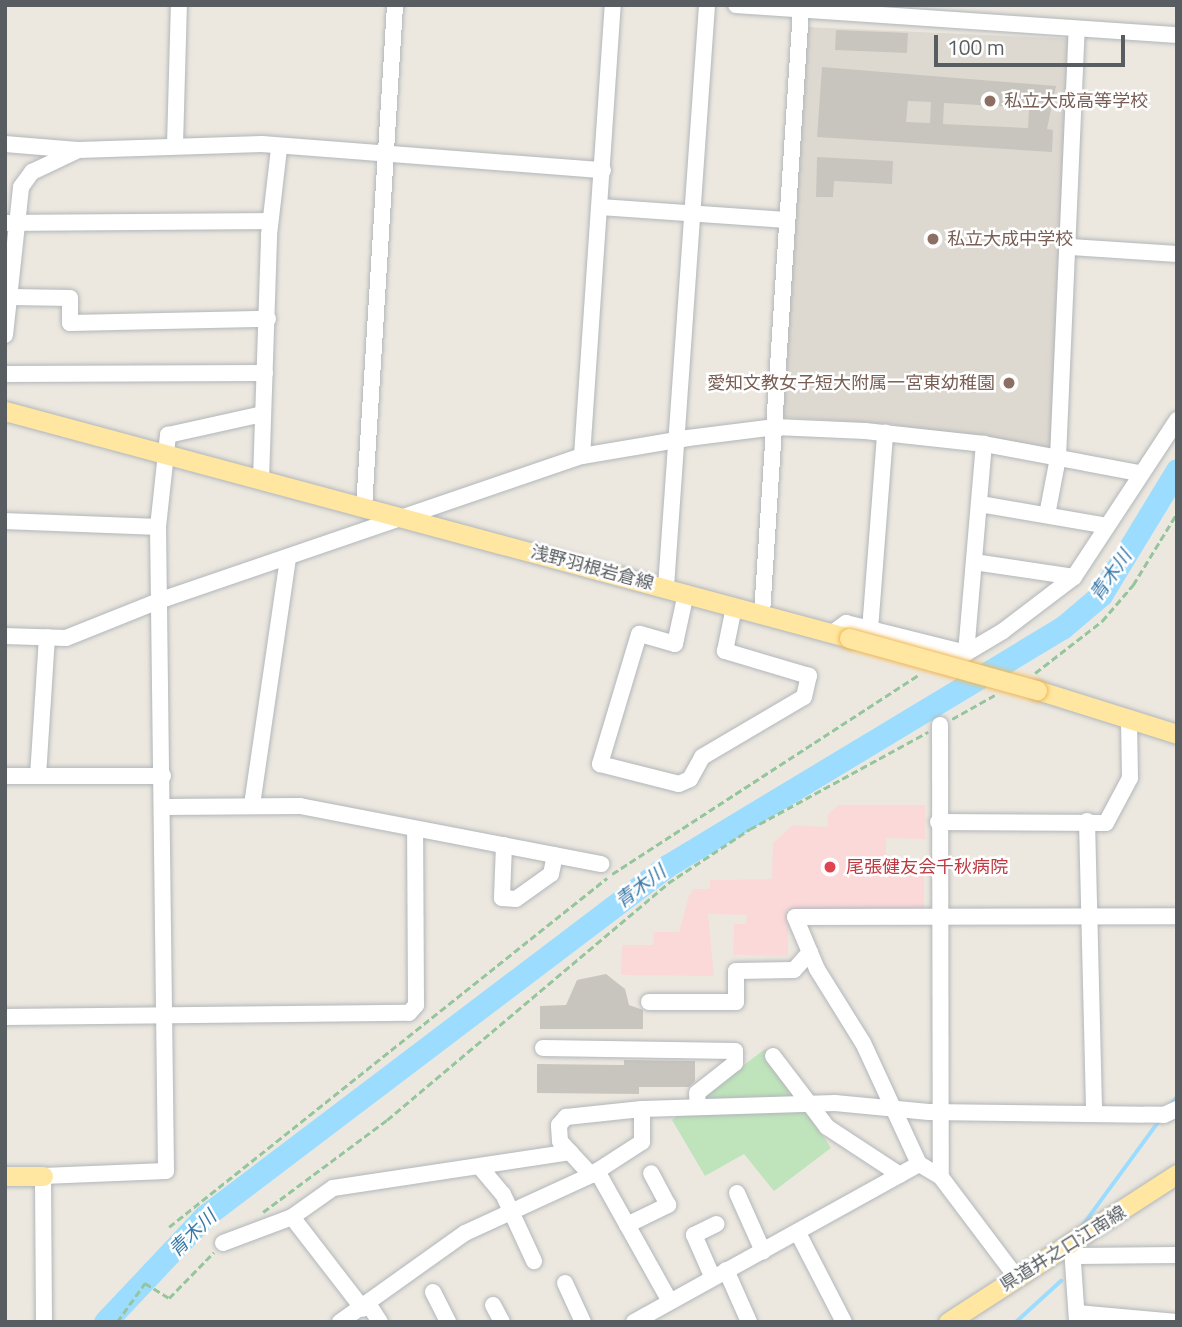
<!DOCTYPE html>
<meta charset="utf-8">
<style>
body{margin:0}
#map{position:relative;width:1182px;height:1327px;overflow:hidden;background:#ece8df;font-family:"Titillium Web","Noto Sans JP",sans-serif}
div>[style]{position:absolute}
[style*='--x']{left:calc(var(--x)*1px);top:calc(var(--y)*1px);width:calc(var(--w)*1px);rotate:calc(var(--a)*1deg)}
.education>*{inset:0;background:#ded9d0}
.medical>*{inset:0;background:#fbd9d9}
.green>*{inset:0;background:#bfe4bb}
.stream>*{height:3.5px;margin:-1.75px;padding:0 1.75px;transform-origin:1.75px;border-radius:1.75px;background:#9cddff}
.river>*{height:23px;margin:-11.5px;padding:0 11.5px;transform-origin:11.5px;border-radius:11.5px;background:#9cddff}
.building>*{inset:0;background:#c8c5bf}
.path>*{height:2.5px;margin-top:-1.25px;transform-origin:0;background:repeating-linear-gradient(90deg,#94c59d 0 7px,transparent 0 10.5px)}
.roads{filter:drop-shadow(0 0 2px #b2b6bb) drop-shadow(0 0 2px #b2b6bb)}
.minor>*{height:16px;margin:-8px;padding:0 8px;transform-origin:8px;border-radius:8px;background:#fff}
.major>*{height:19px;margin:-9.5px;padding:0 9.5px;transform-origin:9.5px;border-radius:9.5px;background:#ffe7a1}
.bridges{filter:drop-shadow(0 0 2px #f2b652) drop-shadow(0 0 2px #f2b652)}
.major-bridge>*{height:19px;margin:-9.5px;padding:0 9.5px;transform-origin:9.5px;border-radius:9.5px;background:#ffe7a1}
.dots>*{width:19px;height:19px;translate:-50% -50%;box-sizing:border-box;border:4px solid #fff;border-radius:50%}
span{translate:-50% -50%;white-space:nowrap;text-align:center;line-height:1.15;-webkit-text-stroke:5px #fff;paint-order:stroke}
.education-label{font-size:18px;color:#785e54}
.left{translate:0 -50%;text-align:left}
.right{translate:-100% -50%;text-align:right}
.street-label{font-size:18px;color:#585d61}
.health-label{font-size:18px;color:#be3a42}
.water-label{font-size:19px;color:#3879a8;font-style:italic}
.frame{position:absolute;inset:0;border:7px solid #585d61;pointer-events:none}
.scale{position:absolute;left:934px;top:35px;width:191px;height:32px;box-sizing:border-box;border:4px solid #585d61;border-top:0;padding-left:9px;font-size:21px;line-height:24px;white-space:nowrap;color:#585d61;-webkit-text-stroke:5px #fff;paint-order:stroke}
</style>
<div id="map">
<div class="education">
<i style="clip-path:polygon(807px 27px,1076px 39px,1053px 452px,890px 424px,781px 417px)"></i>
</div>
<div class="medical">
<i style="clip-path:polygon(839px 805px,925px 805px,925px 839px,886px 838px,886px 868px,924px 868px,924px 910px,788px 910px,788px 956px,733px 955px,734px 924px,746px 924px,747px 915px,708px 914px,714px 976px,621px 975px,622px 945px,653px 945px,654px 932px,679px 932px,689px 896px,694px 889px,710px 889px,710px 880px,772px 879px,773px 843px,793px 825px,828px 827px,828px 814px)"></i>
</div>
<div class="green">
<i style="clip-path:polygon(765px 1049px,831px 1148px,774px 1191px,744px 1154px,705px 1176px,672px 1120px)"></i>
</div>
<div class="stream">
<i style="--x:1170;--y:1106;--w:11;--a:-52"></i>
<i style="--x:1083;--y:1225;--w:129;--a:-53.8"></i>
<i style="--x:1016;--y:1322;--w:61;--a:-42.3"></i>
</div>
<div class="river">
<i style="--x:105;--y:1322;--w:146;--a:-46.7"></i>
<i style="--x:205;--y:1216;--w:580;--a:-37.15"></i>
<i style="--x:667;--y:866;--w:461;--a:-31.1"></i>
<i style="--x:1062;--y:628;--w:51;--a:-40.2"></i>
<i style="--x:1101;--y:595;--w:146;--a:-58.7"></i>
</div>
<div class="building">
<i style="clip-path:polygon(836px 30px,908px 33px,907px 53px,835px 50px)"></i>
<i style="clip-path:polygon(evenodd,822px 67px,1056px 86px,1047px 129px,1053px 130px,1052px 152px,817px 137px,822px 67px,908px 101px,931px 102px,930px 123px,906px 122px,908px 101px,822px 67px,944px 103px,1029px 108px,1028px 128px,943px 124px,944px 103px)"></i>
<i style="clip-path:polygon(817px 157px,893px 161px,892px 184px,834px 181px,833px 197px,816px 197px)"></i>
<i style="clip-path:polygon(606px 974px,625px 989px,629px 1005px,643px 1010px,643px 1029px,540px 1029px,540px 1006px,566px 1005px,577px 980px)"></i>
<i style="clip-path:polygon(624px 1060px,695px 1061px,695px 1081px,689px 1087px,639px 1087px,639px 1094px,537px 1093px,537px 1064px,624px 1065px)"></i>
</div>
<div class="path">
<i style="--x:1035;--y:673;--w:85;--a:-37.8"></i>
<i style="--x:1102;--y:621;--w:48;--a:-49.3"></i>
<i style="--x:1133;--y:585;--w:84;--a:-58.6"></i>
<i style="--x:952;--y:719;--w:49;--a:-29.2"></i>
<i style="--x:612;--y:874;--w:367;--a:-33"></i>
<i style="--x:263;--y:1212;--w:154;--a:-36.6"></i>
<i style="--x:387;--y:1120;--w:368;--a:-40.1"></i>
<i style="--x:668;--y:883;--w:98;--a:-33.4"></i>
<i style="--x:750;--y:829;--w:203;--a:-28.6"></i>
<i style="--x:169;--y:1227;--w:560;--a:-38.55"></i>
<i style="--x:117;--y:1322;--w:48;--a:-54.3"></i>
<i style="--x:145;--y:1283;--w:28;--a:32"></i>
<i style="--x:169;--y:1298;--w:64;--a:-45.6"></i>
</div>
<div class="roads">
<div class="minor">
<i style="--x:736;--y:5;--w:442;--a:3.9"></i>
<i style="--x:5;--y:144;--w:73;--a:4.7"></i>
<i style="--x:78;--y:150;--w:184;--a:-1.9"></i>
<i style="--x:262;--y:144;--w:342;--a:4.4"></i>
<i style="--x:175;--y:145;--w:140;--a:-88.4"></i>
<i style="--x:601;--y:207;--w:185;--a:4"></i>
<i style="--x:5;--y:223;--w:265;--a:-0.4"></i>
<i style="--x:1071;--y:247;--w:106;--a:3.8"></i>
<i style="--x:11;--y:297;--w:59;--a:1"></i>
<i style="--x:70;--y:298;--w:25;--a:90"></i>
<i style="--x:70;--y:323;--w:198;--a:-1.2"></i>
<i style="--x:5;--y:335;--w:149;--a:-83.8"></i>
<i style="--x:21;--y:187;--w:19;--a:-54"></i>
<i style="--x:32;--y:172;--w:49;--a:-25.5"></i>
<i style="--x:5;--y:374;--w:260;--a:-0.2"></i>
<i style="--x:582;--y:456;--w:452;--a:-86.1"></i>
<i style="--x:261;--y:480;--w:245;--a:-88.1"></i>
<i style="--x:269;--y:235;--w:88;--a:-83.4"></i>
<i style="--x:980;--y:504;--w:129;--a:9.8"></i>
<i style="--x:364;--y:508;--w:504;--a:-86.47"></i>
<i style="--x:1047;--y:515;--w:58;--a:-79.1"></i>
<i style="--x:1058;--y:458;--w:429;--a:-87.5"></i>
<i style="--x:5;--y:521;--w:153;--a:2.2"></i>
<i style="--x:974;--y:562;--w:101;--a:8.5"></i>
<i style="--x:666;--y:587;--w:583;--a:-85.97"></i>
<i style="--x:686;--y:593;--w:52;--a:102.2"></i>
<i style="--x:675;--y:644;--w:37;--a:-164"></i>
<i style="--x:639;--y:634;--w:136;--a:106.7"></i>
<i style="--x:600;--y:764;--w:81;--a:14.2"></i>
<i style="--x:679;--y:784;--w:12;--a:-24"></i>
<i style="--x:690;--y:779;--w:25;--a:-61"></i>
<i style="--x:702;--y:757;--w:118;--a:-30.5"></i>
<i style="--x:804;--y:697;--w:22;--a:-77"></i>
<i style="--x:809;--y:676;--w:88;--a:-163.4"></i>
<i style="--x:725;--y:651;--w:45;--a:-78.4"></i>
<i style="--x:762;--y:614;--w:606;--a:-86.31"></i>
<i style="--x:870;--y:630;--w:198;--a:-85.6"></i>
<i style="--x:831;--y:634;--w:19;--a:-36"></i>
<i style="--x:846;--y:623;--w:124;--a:14"></i>
<i style="--x:966;--y:653;--w:43;--a:-30.7"></i>
<i style="--x:1003;--y:631;--w:89;--a:-37.3"></i>
<i style="--x:1074;--y:577;--w:188;--a:-56.7"></i>
<i style="--x:5;--y:636;--w:61;--a:1.9"></i>
<i style="--x:66;--y:638;--w:102;--a:-21.8"></i>
<i style="--x:161;--y:600;--w:445;--a:-18.9"></i>
<i style="--x:582;--y:456;--w:108;--a:-9.6"></i>
<i style="--x:688;--y:438;--w:88;--a:-7.2"></i>
<i style="--x:775;--y:427;--w:90;--a:2.5"></i>
<i style="--x:865;--y:431;--w:120;--a:6.2"></i>
<i style="--x:984;--y:444;--w:158;--a:10.6"></i>
<i style="--x:966;--y:653;--w:210;--a:-85.1"></i>
<i style="--x:940;--y:725;--w:452;--a:89.9"></i>
<i style="--x:5;--y:776;--w:158;--a:0"></i>
<i style="--x:38;--y:776;--w:139;--a:-86.3"></i>
<i style="--x:252;--y:805;--w:250;--a:-81.7"></i>
<i style="--x:163;--y:807;--w:137;--a:-0.4"></i>
<i style="--x:300;--y:806;--w:307;--a:10.9"></i>
<i style="--x:1087;--y:821;--w:293;--a:88.6"></i>
<i style="--x:938;--y:822;--w:168;--a:0.3"></i>
<i style="--x:1106;--y:823;--w:51;--a:-61.9"></i>
<i style="--x:1130;--y:778;--w:60;--a:-91"></i>
<i style="--x:504;--y:845;--w:53;--a:92.2"></i>
<i style="--x:502;--y:898;--w:14;--a:4"></i>
<i style="--x:516;--y:899;--w:43;--a:-35.5"></i>
<i style="--x:551;--y:874;--w:19;--a:-78"></i>
<i style="--x:649;--y:1002;--w:87;--a:0"></i>
<i style="--x:736;--y:1002;--w:31;--a:-90"></i>
<i style="--x:736;--y:971;--w:58;--a:-1"></i>
<i style="--x:794;--y:970;--w:24;--a:-48"></i>
<i style="--x:5;--y:1017;--w:404;--a:-0.6"></i>
<i style="--x:409;--y:1013;--w:11;--a:-49"></i>
<i style="--x:416;--y:1005;--w:176;--a:-90.3"></i>
<i style="--x:543;--y:1048;--w:192;--a:0.9"></i>
<i style="--x:735;--y:1051;--w:12;--a:90"></i>
<i style="--x:735;--y:1063;--w:48;--a:141.7"></i>
<i style="--x:697;--y:1093;--w:14;--a:86"></i>
<i style="--x:773;--y:1056;--w:89;--a:52.7"></i>
<i style="--x:827;--y:1127;--w:87;--a:33.3"></i>
<i style="--x:480;--y:1167;--w:35;--a:50"></i>
<i style="--x:503;--y:1194;--w:74;--a:65.2"></i>
<i style="--x:597;--y:1171;--w:148;--a:60.8"></i>
<i style="--x:591;--y:1175;--w:46;--a:-132.4"></i>
<i style="--x:560;--y:1141;--w:16;--a:-94"></i>
<i style="--x:559;--y:1125;--w:11;--a:-49"></i>
<i style="--x:566;--y:1117;--w:76;--a:-6"></i>
<i style="--x:642;--y:1109;--w:193;--a:-1.8"></i>
<i style="--x:835;--y:1103;--w:94;--a:5.5"></i>
<i style="--x:929;--y:1112;--w:235;--a:0.7"></i>
<i style="--x:1164;--y:1115;--w:14;--a:-25"></i>
<i style="--x:737;--y:1193;--w:64;--a:65.9"></i>
<i style="--x:292;--y:1217;--w:116;--a:52.3"></i>
<i style="--x:627;--y:1225;--w:46;--a:-26"></i>
<i style="--x:668;--y:1205;--w:36;--a:-118"></i>
<i style="--x:798;--y:1233;--w:100;--a:62.7"></i>
<i style="--x:223;--y:1243;--w:74;--a:-20.6"></i>
<i style="--x:292;--y:1217;--w:50;--a:-35.3"></i>
<i style="--x:333;--y:1188;--w:240;--a:-8.6"></i>
<i style="--x:1072;--y:1248;--w:74;--a:86.1"></i>
<i style="--x:1077;--y:1256;--w:100;--a:-0.6"></i>
<i style="--x:726;--y:1270;--w:57;--a:66.1"></i>
<i style="--x:712;--y:1276;--w:45;--a:-113.7"></i>
<i style="--x:694;--y:1235;--w:25;--a:-26"></i>
<i style="--x:1017;--y:1278;--w:126;--a:-127"></i>
<i style="--x:941;--y:1177;--w:26;--a:-149"></i>
<i style="--x:919;--y:1164;--w:133;--a:-114.8"></i>
<i style="--x:863;--y:1043;--w:87;--a:-121.9"></i>
<i style="--x:817;--y:969;--w:56;--a:-112.9"></i>
<i style="--x:795;--y:917;--w:382;--a:-0.1"></i>
<i style="--x:565;--y:1283;--w:43;--a:65.2"></i>
<i style="--x:433;--y:1292;--w:34;--a:63"></i>
<i style="--x:369;--y:1305;--w:20;--a:57"></i>
<i style="--x:493;--y:1305;--w:19;--a:62"></i>
<i style="--x:1077;--y:1313;--w:100;--a:5.1"></i>
<i style="--x:44;--y:1322;--w:146;--a:-90.4"></i>
<i style="--x:43;--y:1176;--w:123;--a:-2.3"></i>
<i style="--x:166;--y:1171;--w:644;--a:-90.71"></i>
<i style="--x:158;--y:527;--w:93;--a:-83.8"></i>
<i style="--x:168;--y:435;--w:97;--a:-12.5"></i>
<i style="--x:340;--y:1322;--w:153;--a:-35.5"></i>
<i style="--x:465;--y:1233;--w:139;--a:-24.7"></i>
<i style="--x:591;--y:1175;--w:61;--a:-32.9"></i>
<i style="--x:642;--y:1142;--w:33;--a:-90"></i>
<i style="--x:634;--y:1322;--w:326;--a:-29"></i>
</div>
<div class="major">
<i style="--x:5;--y:411;--w:874;--a:15.05"></i>
<i style="--x:1037;--y:690;--w:147;--a:17.4"></i>
<i style="--x:5;--y:1176;--w:38;--a:0"></i>
<i style="--x:948;--y:1322;--w:273;--a:-32.9"></i>
</div>
</div>
<div class="bridges">
<div class="major-bridge">
<i style="--x:849;--y:638;--w:195;--a:15.5"></i>
</div>
</div>
<div class="dots">
<i style="left:990px;top:101px;background:#8d6e63"></i>
<i style="left:933px;top:239px;background:#8d6e63"></i>
<i style="left:1009px;top:383px;background:#8d6e63"></i>
<i style="left:830px;top:867px;background:#e0444e"></i>
</div>
<div class="education-label">
<span class="left" style="left:1004px;top:101px">私立大成高等学校</span>
<span class="left" style="left:947px;top:239px">私立大成中学校</span>
<span class="right" style="left:995px;top:383px">愛知文教女子短大附属一宮東幼稚園</span>
</div>
<div class="street-label">
<span style="left:592px;top:568px;rotate:15deg">浅野羽根岩倉線</span>
<span style="left:1063px;top:1249px;rotate:-32deg">県道井之口江南線</span>
</div>
<div class="health-label">
<span class="left" style="left:846px;top:867px">尾張健友会千秋病院</span>
</div>
<div class="water-label">
<span style="left:1110px;top:575px;rotate:-55deg">青木川</span>
<span style="left:640px;top:886px;rotate:-37deg">青木川</span>
<span style="left:192px;top:1233px;rotate:-44deg">青木川</span>
</div>
<div class="frame"></div>
<div class="scale">100 m</div>
</div>
